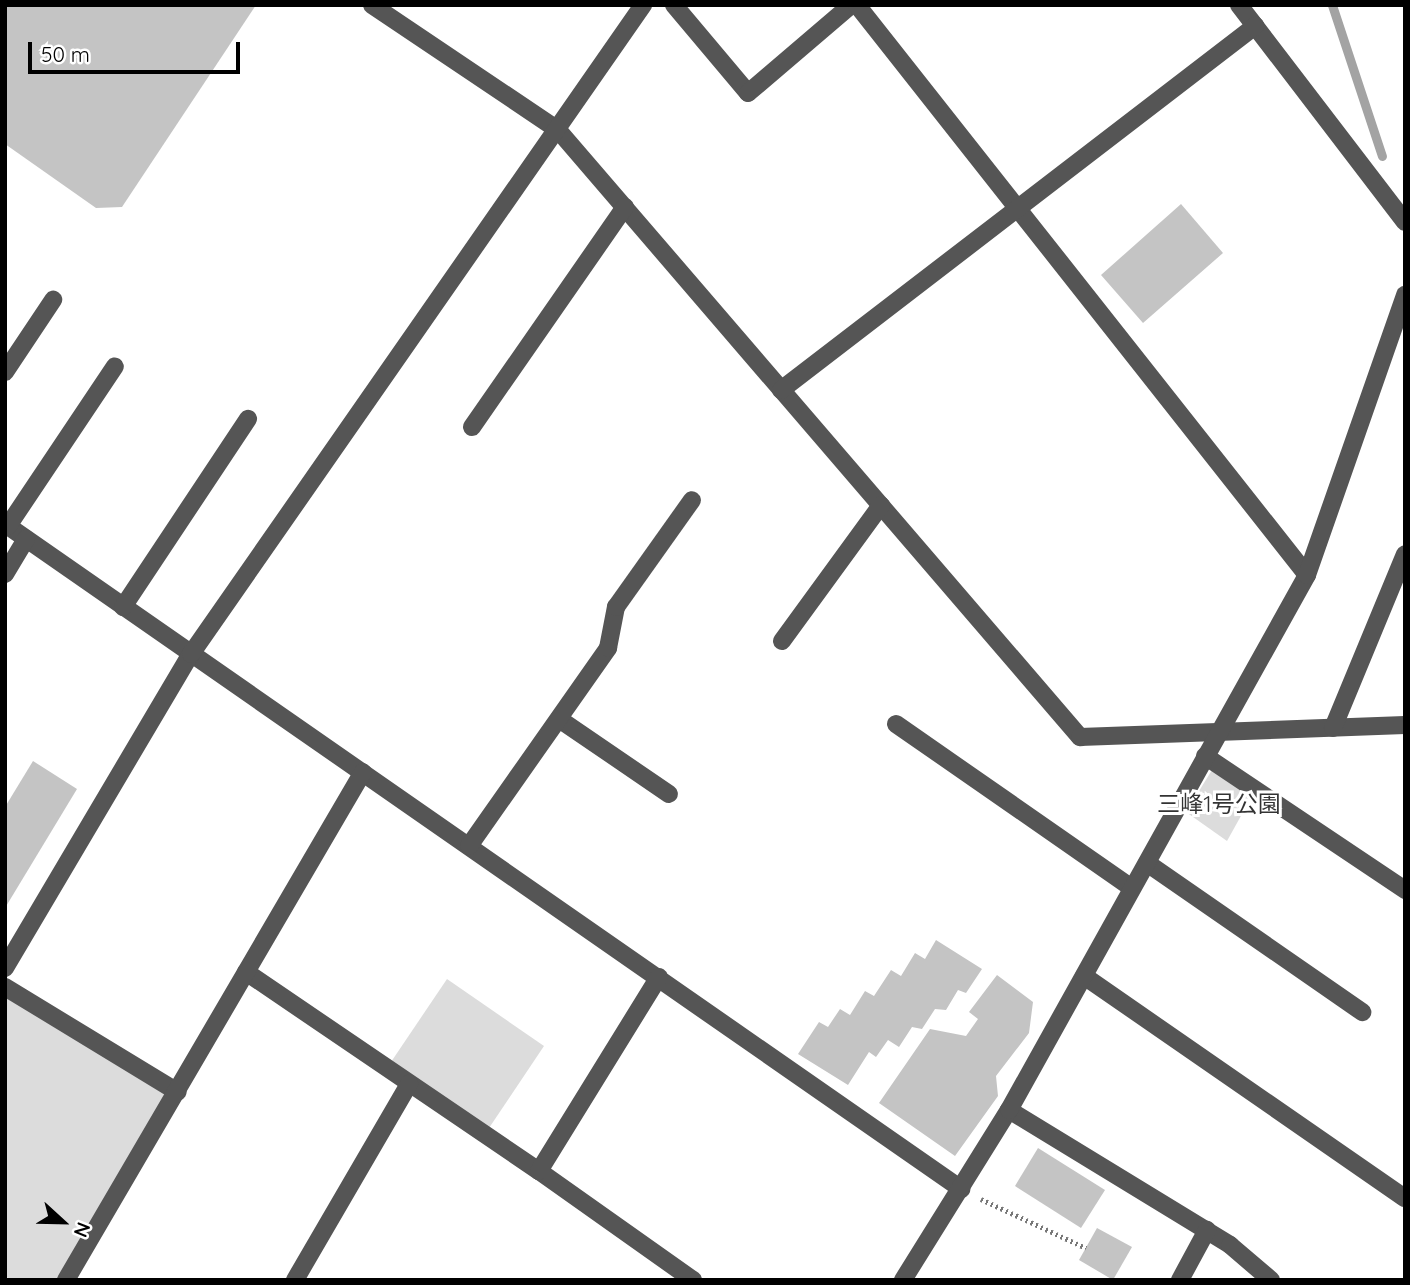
<!DOCTYPE html>
<meta charset="utf-8">
<style>
body{margin:0}
#map{position:relative;width:1410px;height:1285px;overflow:hidden;background:#fff;font-family:Quicksand,"Noto Sans JP",sans-serif}
div>[style]{position:absolute}
[style*='--x']{left:calc(var(--x)*1px);top:calc(var(--y)*1px);width:calc(var(--w)*1px);rotate:calc(var(--a)*1deg)}
.green>*{inset:0;background:#dcdcdc}
.stream>*{height:9px;margin:-4.5px;padding:0 4.5px;transform-origin:4.5px;border-radius:4.5px;background:#a3a3a3}
.building>*{inset:0;background:#c4c4c4}
.path>*{height:4.5px;margin-top:-2.25px;transform-origin:0;background:repeating-linear-gradient(90deg,#777 0 2px,transparent 0 5.5px)}
.minor>*{height:18px;margin:-9px;padding:0 9px;transform-origin:9px;border-radius:9px;background:#555}
span{translate:-50% -50%;white-space:nowrap;text-align:center;line-height:1.15;-webkit-text-stroke:6px #fff;paint-order:stroke}
.park-label{font-size:23px;color:#333}
.frame{position:absolute;inset:0;border:7px solid #000;pointer-events:none}
.north{position:absolute;left:28px;top:1187px;width:70px;height:70px;-webkit-text-stroke:5px #fff;paint-order:stroke;rotate:112deg;font-size:19px;font-weight:700;line-height:28px;text-align:center;color:#000}
.north::after{content:'';display:block;margin:auto;width:24px;height:32px;background:#000;clip-path:polygon(50% 0,100% 100%,50% 72%,0 100%)}
.scale{position:absolute;left:28px;top:42px;width:212px;height:32px;box-sizing:border-box;border:4px solid #000;border-top:0;padding-left:9px;font-size:21px;line-height:24px;white-space:nowrap;color:#000;-webkit-text-stroke:5px #fff;paint-order:stroke}
</style>
<div id="map">
<div class="green">
<i style="clip-path:polygon(1212px 770px,1252px 796px,1227px 841px,1186px 812px)"></i>
<i style="clip-path:polygon(447px 979px,544px 1046px,489px 1128px,391px 1062px)"></i>
<i style="clip-path:polygon(5px 995px,169px 1094px,60px 1280px,11px 1280px,5px 1276px)"></i>
</div>
<div class="stream">
<i style="--x:1332;--y:5;--w:159;--a:71.7"></i>
</div>
<div class="building">
<i style="clip-path:polygon(5px 5px,256px 5px,122px 207px,96px 208px,5px 144px)"></i>
<i style="clip-path:polygon(1181px 204px,1223px 253px,1143px 323px,1101px 275px)"></i>
<i style="clip-path:polygon(33px 761px,77px 789px,5px 908px,5px 807px)"></i>
<i style="clip-path:polygon(936px 940px,982px 969px,966px 993px,958px 990px,946px 1010px,935px 1009px,922px 1029px,912px 1027px,899px 1047px,888px 1040px,876px 1057px,869px 1052px,848px 1085px,798px 1054px,819px 1022px,828px 1027px,840px 1009px,850px 1015px,865px 991px,874px 996px,891px 970px,901px 976px,915px 953px,925px 959px)"></i>
<i style="clip-path:polygon(997px 975px,1033px 1002px,1029px 1033px,996px 1076px,998px 1096px,955px 1156px,879px 1103px,930px 1029px,966px 1036px,978px 1019px,969px 1012px)"></i>
<i style="clip-path:polygon(1038px 1148px,1105px 1190px,1081px 1228px,1015px 1186px)"></i>
<i style="clip-path:polygon(1097px 1228px,1132px 1247px,1113px 1280px,1079px 1260px)"></i>
</div>
<div class="path">
<i style="--x:981;--y:1199;--w:116;--a:25"></i>
</div>
<div class="minor">
<i style="--x:372;--y:5;--w:224;--a:33.9"></i>
<i style="--x:558;--y:130;--w:801;--a:49.31"></i>
<i style="--x:1080;--y:737;--w:325;--a:-2.1"></i>
<i style="--x:674;--y:5;--w:115;--a:49.9"></i>
<i style="--x:748;--y:93;--w:135;--a:-40.5"></i>
<i style="--x:857;--y:5;--w:726;--a:51.71"></i>
<i style="--x:1239;--y:5;--w:273;--a:52.6"></i>
<i style="--x:5;--y:372;--w:87;--a:-56.3"></i>
<i style="--x:781;--y:390;--w:598;--a:-37.52"></i>
<i style="--x:472;--y:427;--w:268;--a:-55.2"></i>
<i style="--x:5;--y:524;--w:1165;--a:34.82"></i>
<i style="--x:8;--y:526;--w:192;--a:-56.2"></i>
<i style="--x:5;--y:574;--w:41;--a:-59"></i>
<i style="--x:123;--y:607;--w:226;--a:-56.4"></i>
<i style="--x:782;--y:641;--w:168;--a:-53.9"></i>
<i style="--x:559;--y:719;--w:133;--a:34.3"></i>
<i style="--x:896;--y:724;--w:287;--a:34.8"></i>
<i style="--x:1333;--y:728;--w:188;--a:-67.5"></i>
<i style="--x:1205;--y:756;--w:241;--a:33.8"></i>
<i style="--x:469;--y:846;--w:242;--a:-54.9"></i>
<i style="--x:608;--y:648;--w:42;--a:-79"></i>
<i style="--x:616;--y:607;--w:131;--a:-54.6"></i>
<i style="--x:1147;--y:863;--w:262;--a:34.7"></i>
<i style="--x:5;--y:968;--w:365;--a:-59.4"></i>
<i style="--x:191;--y:654;--w:791;--a:-55.14"></i>
<i style="--x:246;--y:972;--w:354;--a:34.2"></i>
<i style="--x:539;--y:1171;--w:189;--a:35.3"></i>
<i style="--x:1084;--y:976;--w:390;--a:34.7"></i>
<i style="--x:5;--y:987;--w:202;--a:31.3"></i>
<i style="--x:1009;--y:1110;--w:259;--a:31.4"></i>
<i style="--x:1230;--y:1245;--w:54;--a:40.5"></i>
<i style="--x:539;--y:1171;--w:228;--a:-58.3"></i>
<i style="--x:66;--y:1280;--w:588;--a:-59.69"></i>
<i style="--x:295;--y:1280;--w:227;--a:-59.8"></i>
<i style="--x:903;--y:1280;--w:200;--a:-58.1"></i>
<i style="--x:1009;--y:1110;--w:612;--a:-60.88"></i>
<i style="--x:1307;--y:575;--w:297;--a:-70.7"></i>
<i style="--x:1180;--y:1280;--w:57;--a:-61.6"></i>
</div>
<div class="park-label">
<span style="left:1219px;top:804px">三峰1号公園</span>
</div>
<div class="frame"></div>
<div class="north">N</div>
<div class="scale">50 m</div>
</div>
